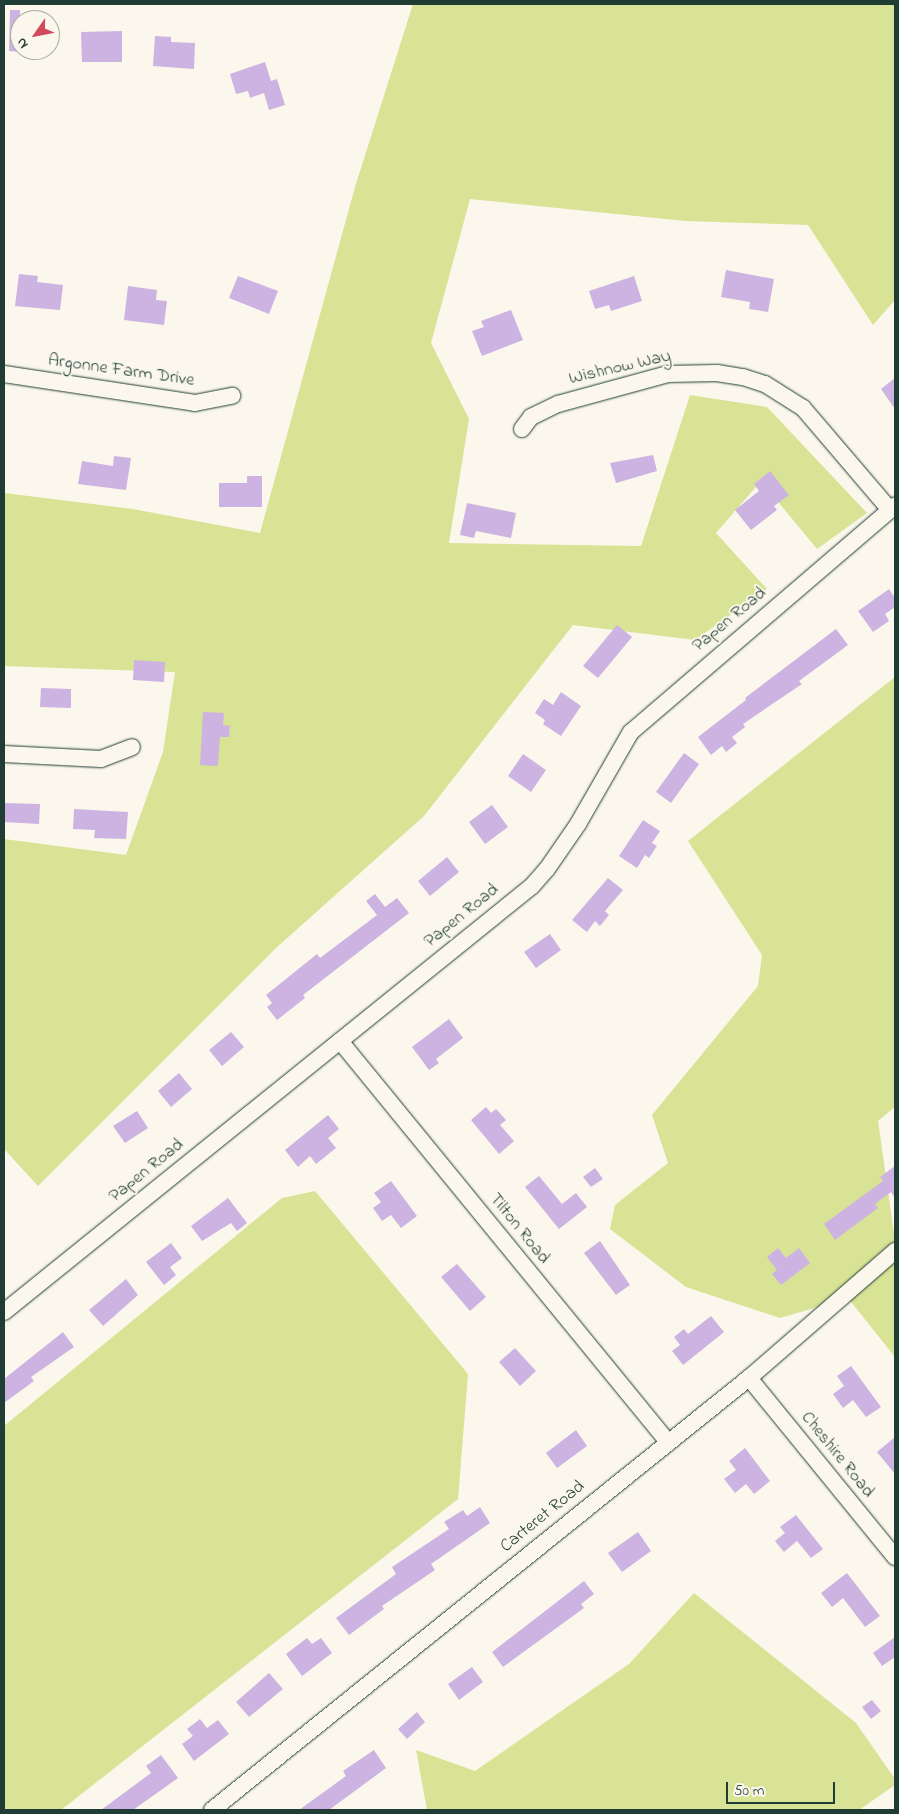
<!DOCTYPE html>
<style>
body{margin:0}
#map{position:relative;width:899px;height:1814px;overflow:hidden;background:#fbf7ec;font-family:"Indie Flower",sans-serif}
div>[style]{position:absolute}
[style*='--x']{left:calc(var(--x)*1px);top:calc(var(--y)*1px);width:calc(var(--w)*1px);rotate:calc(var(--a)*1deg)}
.green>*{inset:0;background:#d8e396}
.building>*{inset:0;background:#cdb3e1}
.roads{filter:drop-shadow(0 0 1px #1f3d34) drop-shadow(0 0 1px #1f3d34)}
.minor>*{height:16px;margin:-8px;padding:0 8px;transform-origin:8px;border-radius:8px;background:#fbf7ec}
span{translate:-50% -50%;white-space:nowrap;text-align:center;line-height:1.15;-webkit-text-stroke:4px #fbf7ec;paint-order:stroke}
.street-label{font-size:18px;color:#1f3d34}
.frame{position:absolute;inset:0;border:5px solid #1f3d34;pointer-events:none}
.north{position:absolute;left:10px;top:10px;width:50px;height:50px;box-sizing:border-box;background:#fbf7ec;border:1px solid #a3ada2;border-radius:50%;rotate:237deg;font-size:14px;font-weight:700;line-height:20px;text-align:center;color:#1f3d34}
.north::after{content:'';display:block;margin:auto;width:18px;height:22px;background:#d1495b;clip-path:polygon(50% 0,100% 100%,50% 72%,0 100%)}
.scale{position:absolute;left:726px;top:1782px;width:109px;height:22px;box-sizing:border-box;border:2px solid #1f3d34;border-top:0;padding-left:6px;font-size:15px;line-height:18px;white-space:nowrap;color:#1f3d34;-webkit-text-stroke:4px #fbf7ec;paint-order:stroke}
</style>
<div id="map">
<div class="green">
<i style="clip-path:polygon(413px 4px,895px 4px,895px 300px,873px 325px,808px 225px,685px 221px,470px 199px,431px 343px,469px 419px,449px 543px,641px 546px,690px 395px,767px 407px,867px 513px,817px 549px,761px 481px,716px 533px,767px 589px,695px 640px,573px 625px,424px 816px,276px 948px,38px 1186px,4px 1149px,4px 839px,126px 855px,163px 752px,175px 672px,4px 666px,4px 493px,133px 509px,260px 533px,355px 187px)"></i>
<i style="clip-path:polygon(895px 677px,895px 1107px,878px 1121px,895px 1240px,895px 1357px,848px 1298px,780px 1318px,686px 1287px,610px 1229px,615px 1205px,668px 1163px,652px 1115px,758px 986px,762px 955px,688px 841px)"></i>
<i style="clip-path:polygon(315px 1191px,468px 1374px,458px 1499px,61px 1810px,4px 1810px,4px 1426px,282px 1198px)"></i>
<i style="clip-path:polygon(694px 1593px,856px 1723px,895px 1779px,895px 1785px,859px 1810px,427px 1810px,416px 1750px,475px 1771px,629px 1664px)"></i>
</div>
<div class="building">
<i style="clip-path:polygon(10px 10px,20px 10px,20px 52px,9px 51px)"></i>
<i style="clip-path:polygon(122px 31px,122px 62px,82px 62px,81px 32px)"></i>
<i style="clip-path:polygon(155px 36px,171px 37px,171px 42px,195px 43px,194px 69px,153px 66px)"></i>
<i style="clip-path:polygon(265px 62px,271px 81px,277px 79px,285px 105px,269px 110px,264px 93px,250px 98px,248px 91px,236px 94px,230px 74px)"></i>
<i style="clip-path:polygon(726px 270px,774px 279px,768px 312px,749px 309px,750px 302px,721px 297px)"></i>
<i style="clip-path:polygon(19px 274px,38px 276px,37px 282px,63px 285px,60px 310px,15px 306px)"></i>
<i style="clip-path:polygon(238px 276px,278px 291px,269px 314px,229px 298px)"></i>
<i style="clip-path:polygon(634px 276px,642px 301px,611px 311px,609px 305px,595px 309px,589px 291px)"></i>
<i style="clip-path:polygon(128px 286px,157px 290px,156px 300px,167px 301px,164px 325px,124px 320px)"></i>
<i style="clip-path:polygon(511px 310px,523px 340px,482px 356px,472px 331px,484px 327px,481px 321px)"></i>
<i style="clip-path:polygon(895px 378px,895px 409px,881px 389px)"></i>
<i style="clip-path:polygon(653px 455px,657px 471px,616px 483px,610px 463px)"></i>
<i style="clip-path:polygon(114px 456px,131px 458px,126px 490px,78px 484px,82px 461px,113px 466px)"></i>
<i style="clip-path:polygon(770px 471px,789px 495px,774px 506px,777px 510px,751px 530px,735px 510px,759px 491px,754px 484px)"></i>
<i style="clip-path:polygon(247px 476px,262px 476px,262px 507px,219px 507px,219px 483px,247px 483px)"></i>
<i style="clip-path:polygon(467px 503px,516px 513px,511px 538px,476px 531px,474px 538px,460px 535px)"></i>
<i style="clip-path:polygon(889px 589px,895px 598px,895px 607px,885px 614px,889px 621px,873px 632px,858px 611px)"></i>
<i style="clip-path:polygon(617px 625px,632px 637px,598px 678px,583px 666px)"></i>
<i style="clip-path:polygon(836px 629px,848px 645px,799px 681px,802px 684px,743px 724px,745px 727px,732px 737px,737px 743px,726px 752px,722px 746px,711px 755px,698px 737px,746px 700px,745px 698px)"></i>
<i style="clip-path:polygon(134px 660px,165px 662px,164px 682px,133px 680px)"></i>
<i style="clip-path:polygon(41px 688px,71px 689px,71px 708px,40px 707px)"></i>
<i style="clip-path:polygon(561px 692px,581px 706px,561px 736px,543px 724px,545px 720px,535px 713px,544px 699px,553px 705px)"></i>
<i style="clip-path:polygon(203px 712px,224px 713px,223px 725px,230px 726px,229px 737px,220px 737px,218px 766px,200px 765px)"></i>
<i style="clip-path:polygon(684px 753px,699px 764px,671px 803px,656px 792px)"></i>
<i style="clip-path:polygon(523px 754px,546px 770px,531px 792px,508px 776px)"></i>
<i style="clip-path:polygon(4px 803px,40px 804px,39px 824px,4px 822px)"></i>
<i style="clip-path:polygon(492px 805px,508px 827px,485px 844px,469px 822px)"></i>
<i style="clip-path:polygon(74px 809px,128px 812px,126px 839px,94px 838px,95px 830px,73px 829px)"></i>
<i style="clip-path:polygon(643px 820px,660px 831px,652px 843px,657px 846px,649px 858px,645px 855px,637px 868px,619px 856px)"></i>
<i style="clip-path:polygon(447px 857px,459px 872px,430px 896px,418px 881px)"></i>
<i style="clip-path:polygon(608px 878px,623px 890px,605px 911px,609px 915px,600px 926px,595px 921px,587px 932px,572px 920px)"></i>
<i style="clip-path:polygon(375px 894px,385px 907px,397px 898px,409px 913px,303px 995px,305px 998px,277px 1020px,267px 1007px,272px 1003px,266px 995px,317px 954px,320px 958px,377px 915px,366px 901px)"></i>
<i style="clip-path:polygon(550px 934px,561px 950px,536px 968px,524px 952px)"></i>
<i style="clip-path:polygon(449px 1019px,463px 1038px,436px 1059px,439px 1063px,429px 1070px,412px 1047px)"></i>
<i style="clip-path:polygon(231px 1032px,244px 1047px,222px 1066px,209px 1050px)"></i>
<i style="clip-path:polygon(179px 1073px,192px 1089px,171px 1107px,158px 1091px)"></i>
<i style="clip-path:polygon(486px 1107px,491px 1113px,496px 1109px,506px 1120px,500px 1125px,514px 1141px,499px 1154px,471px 1120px)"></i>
<i style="clip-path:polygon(137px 1111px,148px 1128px,125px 1143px,113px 1126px)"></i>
<i style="clip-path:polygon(328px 1115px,339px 1129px,328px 1138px,336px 1148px,316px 1164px,310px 1156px,298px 1167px,285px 1150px)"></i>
<i style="clip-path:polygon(895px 1166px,895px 1198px,891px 1192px,875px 1204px,878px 1208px,835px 1240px,824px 1224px,883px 1181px,880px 1177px)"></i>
<i style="clip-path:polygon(595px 1168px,603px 1179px,591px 1187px,583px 1177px)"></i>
<i style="clip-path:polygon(539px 1176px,562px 1204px,576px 1193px,587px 1207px,559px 1229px,525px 1187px)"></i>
<i style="clip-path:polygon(391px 1181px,417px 1216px,401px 1228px,391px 1215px,382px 1221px,373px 1208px,381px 1202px,374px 1193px)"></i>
<i style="clip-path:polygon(228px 1198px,247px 1223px,237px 1231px,231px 1223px,202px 1241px,191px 1226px)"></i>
<i style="clip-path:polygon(600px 1241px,630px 1285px,616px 1295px,584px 1253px)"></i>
<i style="clip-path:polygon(171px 1243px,182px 1258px,170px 1267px,176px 1275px,164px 1285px,146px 1262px)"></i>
<i style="clip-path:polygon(778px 1248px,786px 1258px,799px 1248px,810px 1263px,781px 1285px,772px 1274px,777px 1270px,767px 1257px)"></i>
<i style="clip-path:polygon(457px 1264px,486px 1297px,470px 1311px,441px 1277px)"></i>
<i style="clip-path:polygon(126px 1279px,138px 1295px,103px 1326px,89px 1310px)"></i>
<i style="clip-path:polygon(711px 1316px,724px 1332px,683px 1365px,672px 1351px,680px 1345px,674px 1337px,684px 1329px,688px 1334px)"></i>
<i style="clip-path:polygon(63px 1332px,74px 1347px,31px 1377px,34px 1381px,4px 1403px,4px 1379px)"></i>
<i style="clip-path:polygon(515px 1348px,536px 1371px,520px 1386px,499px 1362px)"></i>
<i style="clip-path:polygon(851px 1366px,881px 1407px,866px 1417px,853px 1400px,843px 1408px,833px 1394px,844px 1386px,837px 1376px)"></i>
<i style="clip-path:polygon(576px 1430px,587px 1446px,557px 1468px,546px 1453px)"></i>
<i style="clip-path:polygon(895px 1437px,895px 1474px,877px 1452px)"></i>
<i style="clip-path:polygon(745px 1448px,770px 1481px,754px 1494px,746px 1484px,735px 1493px,724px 1479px,736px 1470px,729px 1461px)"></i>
<i style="clip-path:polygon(480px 1507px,490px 1523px,431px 1564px,435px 1570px,382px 1606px,384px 1609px,349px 1635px,336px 1618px,396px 1574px,392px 1567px,449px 1529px,444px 1522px,463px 1510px,467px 1516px)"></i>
<i style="clip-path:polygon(796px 1515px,823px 1549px,811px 1558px,797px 1541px,784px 1552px,775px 1541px,785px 1533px,780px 1527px)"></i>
<i style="clip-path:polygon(638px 1532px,651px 1551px,622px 1572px,608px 1553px)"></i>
<i style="clip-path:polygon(847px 1573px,880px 1616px,865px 1627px,843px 1598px,832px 1607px,821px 1593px)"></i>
<i style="clip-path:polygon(584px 1581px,594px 1594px,581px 1604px,584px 1608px,503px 1667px,492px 1652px)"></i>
<i style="clip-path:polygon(895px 1637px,895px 1657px,882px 1666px,873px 1653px)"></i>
<i style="clip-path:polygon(307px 1638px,312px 1644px,321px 1638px,332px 1653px,302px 1676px,286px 1654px)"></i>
<i style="clip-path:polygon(472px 1667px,483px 1682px,459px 1700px,448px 1684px)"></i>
<i style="clip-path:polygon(269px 1673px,283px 1689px,249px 1717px,236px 1702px)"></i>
<i style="clip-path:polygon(872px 1700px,881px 1711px,871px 1719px,862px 1707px)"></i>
<i style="clip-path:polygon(417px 1712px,425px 1722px,407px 1739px,398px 1729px)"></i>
<i style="clip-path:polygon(200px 1719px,207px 1728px,218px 1720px,229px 1734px,194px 1761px,182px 1744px,193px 1736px,187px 1729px)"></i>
<i style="clip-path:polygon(374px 1750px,386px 1768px,329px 1810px,299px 1810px,346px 1776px,343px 1771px)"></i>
<i style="clip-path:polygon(161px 1755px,178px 1778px,133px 1810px,101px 1810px,151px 1773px,146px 1766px)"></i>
</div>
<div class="roads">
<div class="minor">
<i style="--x:4;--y:374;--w:193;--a:8.6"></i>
<i style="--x:195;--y:403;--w:38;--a:-11"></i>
<i style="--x:522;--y:429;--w:15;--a:-53"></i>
<i style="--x:531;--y:417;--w:30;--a:-26"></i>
<i style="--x:558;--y:404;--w:114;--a:-15.3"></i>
<i style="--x:668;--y:374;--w:49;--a:-1.2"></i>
<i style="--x:717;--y:373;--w:26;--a:9"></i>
<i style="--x:743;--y:377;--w:23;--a:18"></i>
<i style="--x:765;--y:384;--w:45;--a:32.3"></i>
<i style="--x:803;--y:408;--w:134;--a:49.5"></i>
<i style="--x:4;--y:754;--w:97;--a:3"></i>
<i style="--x:101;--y:759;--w:33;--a:-21"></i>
<i style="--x:340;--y:1041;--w:518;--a:50.72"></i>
<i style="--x:4;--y:1312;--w:678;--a:-38.9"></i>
<i style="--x:532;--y:886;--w:23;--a:-49"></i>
<i style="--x:547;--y:869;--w:55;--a:-55.4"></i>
<i style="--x:578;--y:824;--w:106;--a:-60.1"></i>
<i style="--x:631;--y:732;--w:348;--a:-40.6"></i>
<i style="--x:749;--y:1378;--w:231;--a:50.8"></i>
<i style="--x:212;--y:1810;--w:689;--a:-38.82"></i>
<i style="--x:749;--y:1378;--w:194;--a:-41"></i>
</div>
</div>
<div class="street-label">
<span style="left:620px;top:368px;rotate:-13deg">Wishnow Way</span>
<span style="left:121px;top:371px;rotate:8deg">Argonne Farm Drive</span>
<span style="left:730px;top:620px;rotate:-40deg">Papen Road</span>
<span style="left:462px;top:916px;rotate:-39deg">Papen Road</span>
<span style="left:147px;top:1171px;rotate:-39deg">Papen Road</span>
<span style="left:519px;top:1229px;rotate:51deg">Tilton Road</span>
<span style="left:837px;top:1455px;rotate:51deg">Cheshire Road</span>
<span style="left:543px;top:1517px;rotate:-39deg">Carteret Road</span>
</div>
<div class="frame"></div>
<div class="north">N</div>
<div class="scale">50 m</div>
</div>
